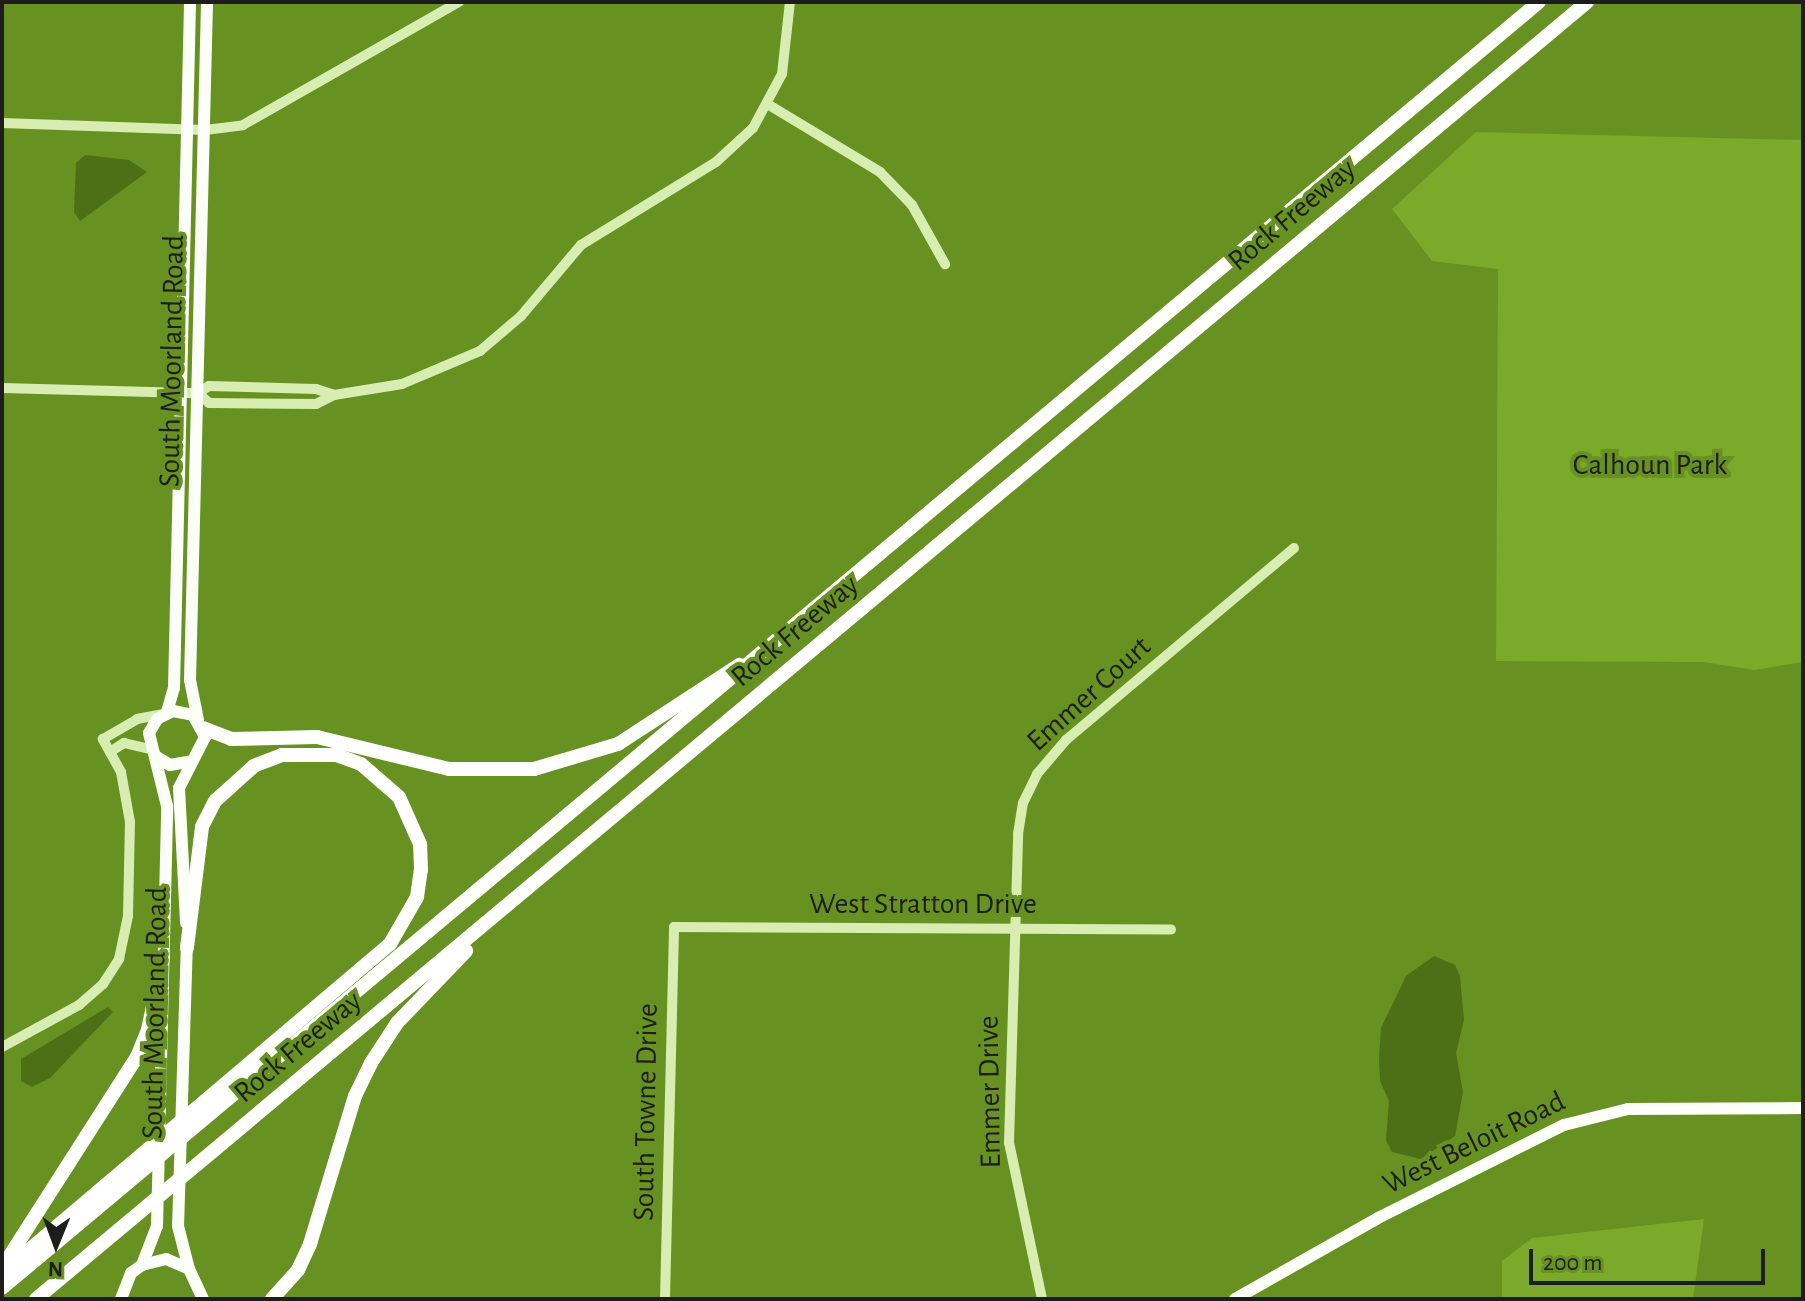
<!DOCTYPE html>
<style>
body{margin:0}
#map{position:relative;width:1805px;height:1301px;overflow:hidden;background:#679121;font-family:"Alegreya Sans",sans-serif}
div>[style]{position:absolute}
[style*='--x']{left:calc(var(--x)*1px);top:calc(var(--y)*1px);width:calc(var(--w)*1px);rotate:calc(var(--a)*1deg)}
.green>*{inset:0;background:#7ba92a}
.water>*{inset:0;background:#4d7017}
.minor>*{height:10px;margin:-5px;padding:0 5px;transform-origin:5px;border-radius:5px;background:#d7edb2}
.major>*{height:12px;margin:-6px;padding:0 6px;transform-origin:6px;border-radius:6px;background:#fcfff8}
.highway>*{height:14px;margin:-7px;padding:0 7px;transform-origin:7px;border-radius:7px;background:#fff}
span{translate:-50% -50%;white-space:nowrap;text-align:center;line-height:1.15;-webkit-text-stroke:8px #679121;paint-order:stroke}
.street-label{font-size:30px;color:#1d1d1d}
.park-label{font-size:30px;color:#1c1d1b}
.frame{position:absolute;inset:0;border:4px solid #1d1d1d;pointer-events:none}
.north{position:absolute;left:16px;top:1205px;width:80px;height:80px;-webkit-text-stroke:6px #679121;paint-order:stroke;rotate:181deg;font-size:22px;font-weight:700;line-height:32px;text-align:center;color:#1d1d1d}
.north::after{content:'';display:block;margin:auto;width:28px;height:36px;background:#1d1d1d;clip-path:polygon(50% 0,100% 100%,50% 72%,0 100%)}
.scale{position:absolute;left:1529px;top:1249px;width:236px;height:36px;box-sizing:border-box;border:4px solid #1d1d1d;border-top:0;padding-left:10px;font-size:24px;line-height:28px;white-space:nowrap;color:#1d1d1d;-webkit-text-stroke:6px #679121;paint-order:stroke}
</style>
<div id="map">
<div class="green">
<i style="clip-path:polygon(1476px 132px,1803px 140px,1803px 662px,1754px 670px,1703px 662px,1496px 661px,1498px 269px,1432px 261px,1392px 209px)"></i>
<i style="clip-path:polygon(1704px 1219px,1693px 1299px,1502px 1299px,1502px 1261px,1532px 1238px)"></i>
</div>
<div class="water">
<i style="clip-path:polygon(85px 155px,129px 160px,147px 172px,80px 221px,74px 212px,76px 163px)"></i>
<i style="clip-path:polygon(1434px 956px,1455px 965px,1460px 976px,1464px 1020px,1456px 1053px,1463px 1092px,1455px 1136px,1421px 1159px,1392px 1152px,1386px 1140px,1389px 1101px,1380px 1081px,1379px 1058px,1381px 1028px,1406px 976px)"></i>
<i style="clip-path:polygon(108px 1007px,113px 1012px,50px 1078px,32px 1087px,21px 1081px,21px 1059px)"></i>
</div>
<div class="minor">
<i style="--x:769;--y:105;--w:130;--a:31.1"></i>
<i style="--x:880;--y:172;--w:46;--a:45.9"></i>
<i style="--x:912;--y:205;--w:68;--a:60.8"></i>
<i style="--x:2;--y:123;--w:203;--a:2"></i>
<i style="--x:205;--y:130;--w:38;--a:-7"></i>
<i style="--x:243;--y:125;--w:249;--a:-29.7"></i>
<i style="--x:2;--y:388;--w:196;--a:1.5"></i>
<i style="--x:198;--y:393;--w:15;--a:42"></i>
<i style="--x:209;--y:403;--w:107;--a:0.5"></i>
<i style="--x:316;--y:404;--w:20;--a:-27"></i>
<i style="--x:334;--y:395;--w:69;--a:-9.2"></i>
<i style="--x:402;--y:384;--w:85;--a:-22.9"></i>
<i style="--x:480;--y:351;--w:54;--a:-40.5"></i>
<i style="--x:521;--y:316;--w:93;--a:-49.8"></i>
<i style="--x:581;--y:245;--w:158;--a:-31.6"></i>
<i style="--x:716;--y:162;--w:50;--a:-42.6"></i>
<i style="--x:753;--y:128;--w:61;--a:-61.8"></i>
<i style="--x:782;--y:74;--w:72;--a:-83.7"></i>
<i style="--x:198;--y:393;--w:13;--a:-32"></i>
<i style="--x:209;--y:386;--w:107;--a:1.6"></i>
<i style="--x:316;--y:389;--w:19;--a:18"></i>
<i style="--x:110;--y:752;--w:17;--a:-33"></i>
<i style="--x:124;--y:743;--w:28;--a:13"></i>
<i style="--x:2;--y:1047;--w:88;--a:-28.6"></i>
<i style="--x:79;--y:1005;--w:32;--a:-41"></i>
<i style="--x:103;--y:984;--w:30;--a:-57"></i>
<i style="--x:119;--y:959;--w:44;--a:-78.2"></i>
<i style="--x:128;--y:916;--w:94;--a:-88.8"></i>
<i style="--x:130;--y:822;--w:51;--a:-100.2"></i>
<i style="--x:121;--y:772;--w:38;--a:-119"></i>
<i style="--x:103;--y:739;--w:39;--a:-30"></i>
<i style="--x:137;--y:719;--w:26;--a:-11"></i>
<i style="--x:665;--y:1299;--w:372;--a:-88.6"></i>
<i style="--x:674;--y:927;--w:497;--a:0.3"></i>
<i style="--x:1042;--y:1299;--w:159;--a:-101.9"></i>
<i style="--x:1009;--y:1143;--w:309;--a:-88.3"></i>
<i style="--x:1018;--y:834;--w:31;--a:-81"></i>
<i style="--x:1023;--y:803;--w:32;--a:-64"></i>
<i style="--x:1037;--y:774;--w:45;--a:-49.5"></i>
<i style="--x:1066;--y:740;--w:298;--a:-40.1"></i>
</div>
<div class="major">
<i style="--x:167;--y:712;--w:25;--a:-74"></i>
<i style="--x:174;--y:688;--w:686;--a:-88.66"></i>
<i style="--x:198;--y:720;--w:41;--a:-101.3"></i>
<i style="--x:190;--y:680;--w:678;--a:-88.56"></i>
<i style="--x:155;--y:756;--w:17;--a:31"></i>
<i style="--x:170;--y:765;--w:22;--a:-10"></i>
<i style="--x:187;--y:941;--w:285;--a:91.8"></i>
<i style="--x:178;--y:1226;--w:44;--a:75.7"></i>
<i style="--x:142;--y:1265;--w:42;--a:-69"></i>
<i style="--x:157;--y:1226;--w:420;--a:-88.6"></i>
<i style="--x:167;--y:806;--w:75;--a:-103.9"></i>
<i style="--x:149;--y:733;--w:16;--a:-60"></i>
<i style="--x:157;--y:719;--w:18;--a:-27"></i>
<i style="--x:173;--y:711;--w:20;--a:11"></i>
<i style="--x:193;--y:715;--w:25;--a:61"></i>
<i style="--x:205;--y:737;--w:57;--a:117"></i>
<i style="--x:179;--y:788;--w:135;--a:87"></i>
<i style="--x:121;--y:1299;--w:28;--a:-69"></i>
<i style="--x:131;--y:1273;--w:14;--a:-36"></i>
<i style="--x:142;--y:1265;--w:25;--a:-14"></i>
<i style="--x:166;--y:1259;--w:25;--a:23"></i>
<i style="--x:189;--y:1269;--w:33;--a:65"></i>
<i style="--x:1235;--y:1299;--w:164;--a:-29.5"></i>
<i style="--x:1378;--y:1218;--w:208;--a:-26.6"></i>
<i style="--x:1564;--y:1125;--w:66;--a:-14"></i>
<i style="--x:1628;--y:1109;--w:175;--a:-0.3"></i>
</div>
<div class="highway">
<i style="--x:203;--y:728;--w:30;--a:21"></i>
<i style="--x:231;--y:739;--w:86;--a:-1.3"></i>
<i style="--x:317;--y:737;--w:136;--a:13.6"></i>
<i style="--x:449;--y:769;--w:85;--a:0"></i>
<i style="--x:534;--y:769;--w:88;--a:-16.6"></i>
<i style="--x:618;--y:744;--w:145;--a:-33.1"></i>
<i style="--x:7;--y:1260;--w:241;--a:-57.4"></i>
<i style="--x:137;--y:1057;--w:29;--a:-68"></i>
<i style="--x:148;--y:1030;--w:74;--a:-78.2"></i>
<i style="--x:2;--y:1273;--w:509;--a:-40.3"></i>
<i style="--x:390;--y:944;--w:54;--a:-60.1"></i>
<i style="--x:417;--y:897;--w:27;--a:-82"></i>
<i style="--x:421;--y:870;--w:26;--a:-92"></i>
<i style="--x:420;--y:844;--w:51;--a:-114.1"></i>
<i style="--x:399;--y:797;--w:50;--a:-139"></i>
<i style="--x:361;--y:764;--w:27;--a:-160"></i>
<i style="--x:336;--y:755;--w:54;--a:180"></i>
<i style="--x:282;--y:755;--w:30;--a:159"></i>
<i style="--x:254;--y:766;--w:52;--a:138.1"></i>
<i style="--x:215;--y:801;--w:29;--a:117"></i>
<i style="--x:202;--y:827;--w:122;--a:97.1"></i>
<i style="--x:2;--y:1288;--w:2004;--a:-39.92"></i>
<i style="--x:36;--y:1299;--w:2022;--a:-39.9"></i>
<i style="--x:272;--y:1299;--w:39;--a:-48"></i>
<i style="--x:298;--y:1270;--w:29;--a:-65"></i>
<i style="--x:310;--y:1244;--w:155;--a:-73.1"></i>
<i style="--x:355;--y:1096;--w:37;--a:-64"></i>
<i style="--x:371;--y:1063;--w:48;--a:-57"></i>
<i style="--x:397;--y:1023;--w:100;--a:-46.2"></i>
</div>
<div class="street-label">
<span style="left:1292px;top:215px;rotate:-40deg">Rock Freeway</span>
<span style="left:172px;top:361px;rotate:-89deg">South Moorland Road</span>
<span style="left:795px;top:631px;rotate:-40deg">Rock Freeway</span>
<span style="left:1089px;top:694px;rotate:-42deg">Emmer Court</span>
<span style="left:923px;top:904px">West Stratton Drive</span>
<span style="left:155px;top:1013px;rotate:-89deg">South Moorland Road</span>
<span style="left:298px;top:1047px;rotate:-40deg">Rock Freeway</span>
<span style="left:990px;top:1092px;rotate:-91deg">Emmer Drive</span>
<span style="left:646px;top:1112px;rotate:-89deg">South Towne Drive</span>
<span style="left:1474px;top:1143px;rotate:-26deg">West Beloit Road</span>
</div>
<div class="park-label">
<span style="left:1650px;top:465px">Calhoun Park</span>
</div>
<div class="frame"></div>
<div class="north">N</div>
<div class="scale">200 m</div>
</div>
